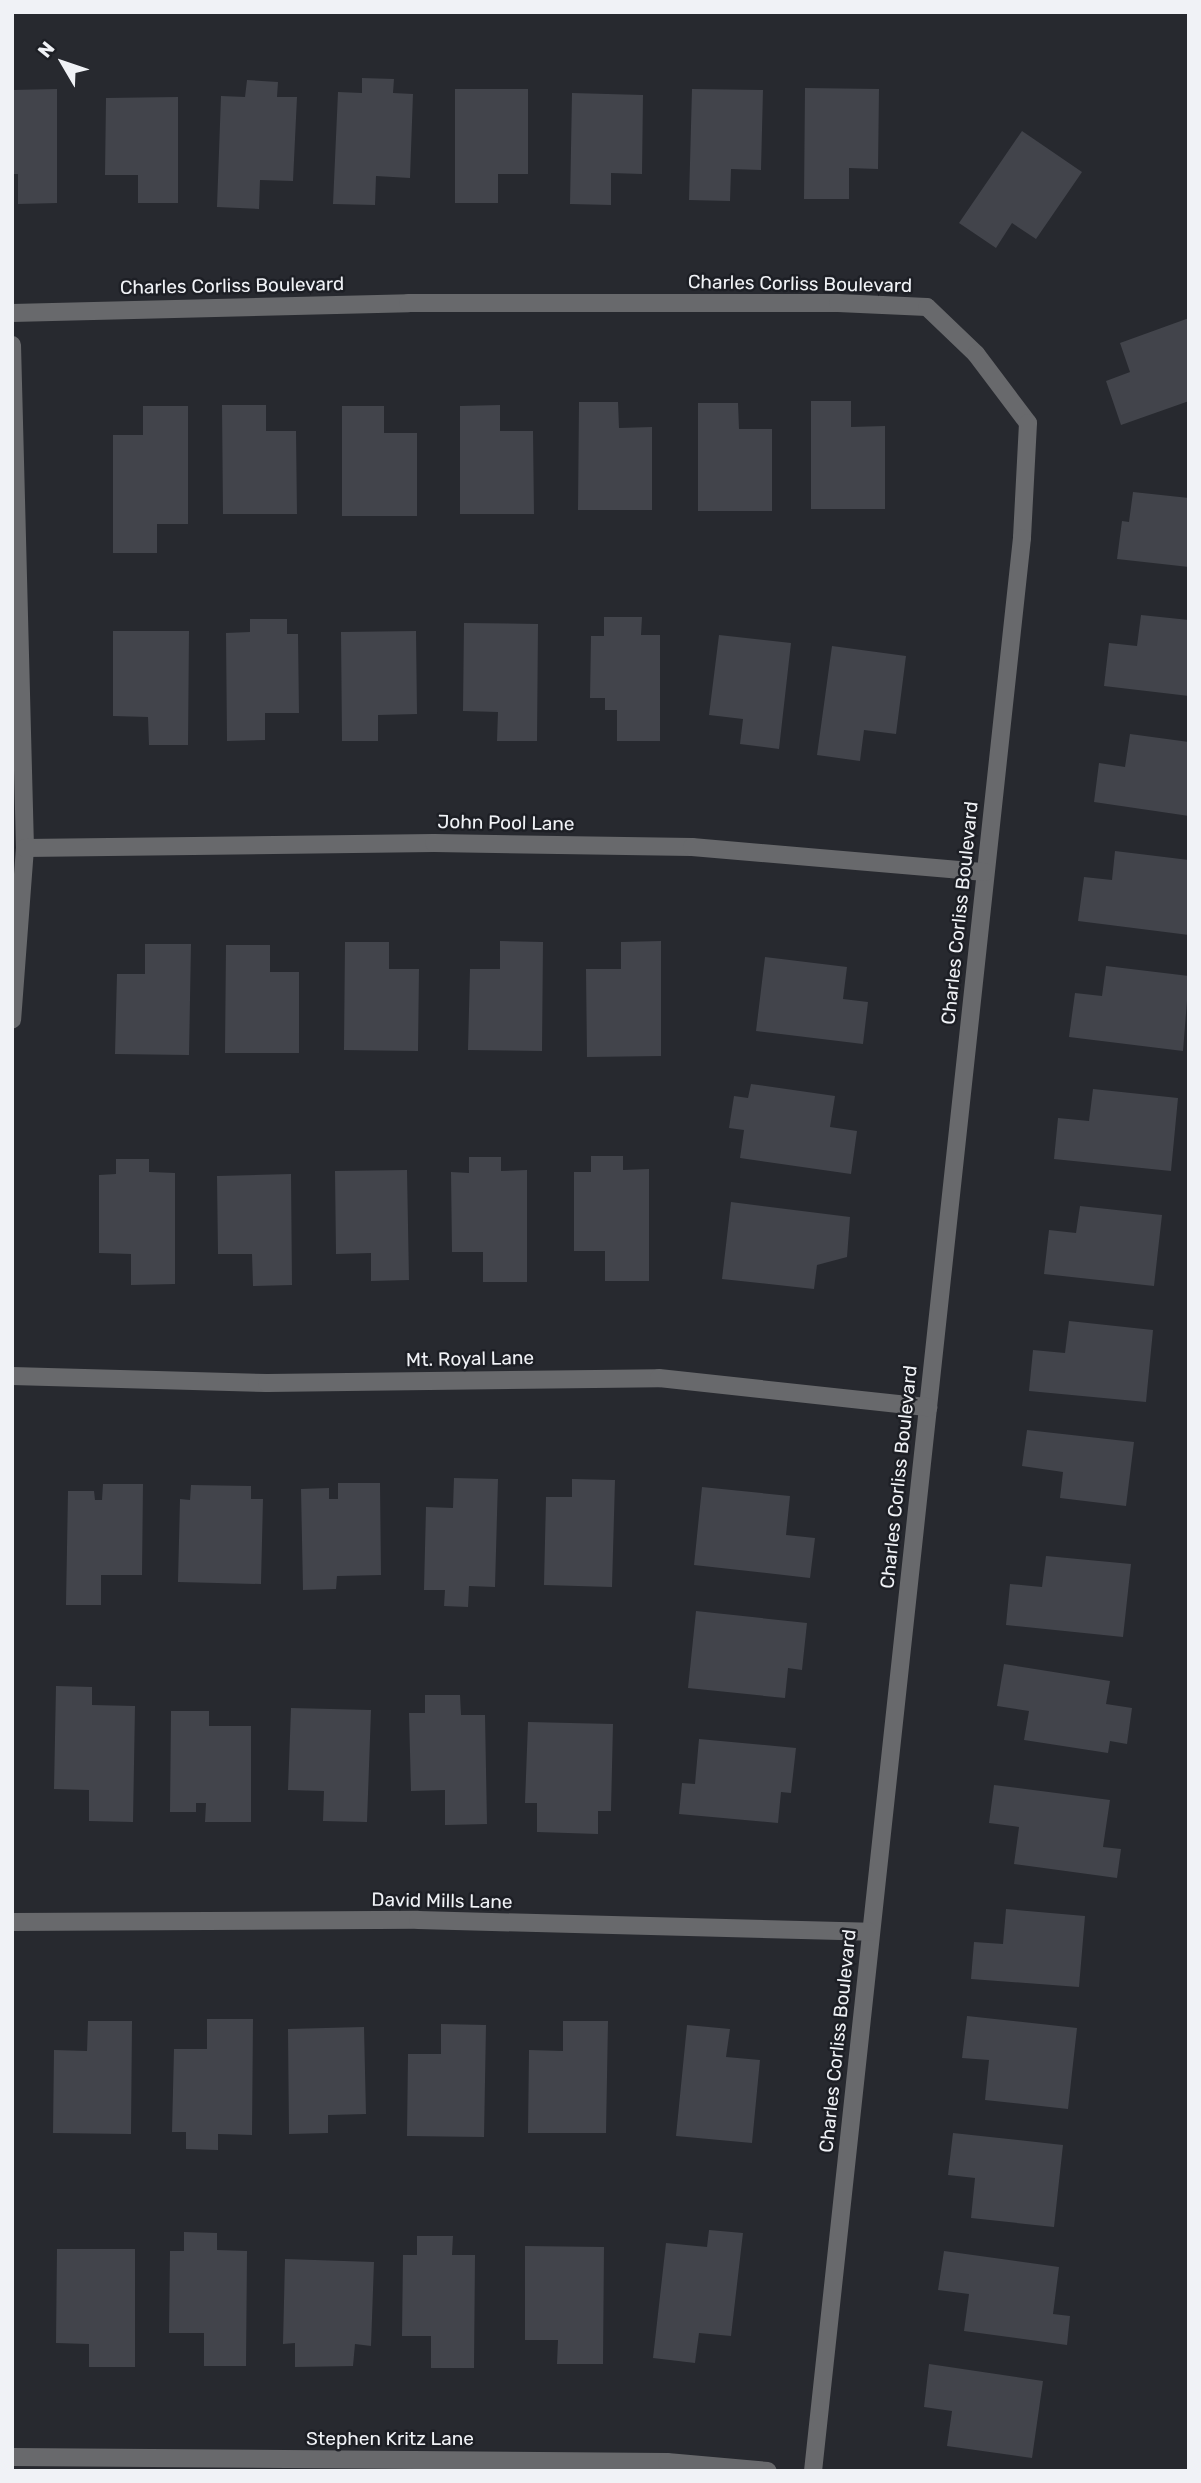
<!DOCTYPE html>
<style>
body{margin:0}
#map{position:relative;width:1201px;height:2483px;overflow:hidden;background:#27292f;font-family:Rubik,sans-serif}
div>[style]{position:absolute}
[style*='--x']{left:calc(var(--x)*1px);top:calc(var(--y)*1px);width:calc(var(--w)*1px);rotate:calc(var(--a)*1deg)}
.building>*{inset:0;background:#42444b}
.minor>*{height:18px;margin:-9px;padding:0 9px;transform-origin:9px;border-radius:9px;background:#68696c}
span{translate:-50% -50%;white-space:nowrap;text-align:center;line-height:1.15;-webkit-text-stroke:5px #1d1f25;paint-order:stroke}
.street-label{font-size:19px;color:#f0f2f6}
.frame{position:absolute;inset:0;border:14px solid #f0f2f6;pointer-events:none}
.north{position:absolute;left:28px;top:28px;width:70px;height:70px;-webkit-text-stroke:5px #1d1f25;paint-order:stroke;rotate:309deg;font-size:19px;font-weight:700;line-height:28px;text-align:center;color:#f0f2f6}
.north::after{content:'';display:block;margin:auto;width:24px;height:32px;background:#f0f2f6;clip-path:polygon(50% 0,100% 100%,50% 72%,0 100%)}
</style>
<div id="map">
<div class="building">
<i style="clip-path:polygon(362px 78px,394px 79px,393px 93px,413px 94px,410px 178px,376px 176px,375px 205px,333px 204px,338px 92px,362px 93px)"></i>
<i style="clip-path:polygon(247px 80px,278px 82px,277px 97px,297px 97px,293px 181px,260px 180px,259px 209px,217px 207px,221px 96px,245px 97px)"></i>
<i style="clip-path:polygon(805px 88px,879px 89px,878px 169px,849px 168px,849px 199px,804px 199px)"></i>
<i style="clip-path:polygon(57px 89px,57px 203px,18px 204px,18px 174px,12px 174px,12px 90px)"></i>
<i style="clip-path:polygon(455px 89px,528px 89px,528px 174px,498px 174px,498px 203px,455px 203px)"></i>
<i style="clip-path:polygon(692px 89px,763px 90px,761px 170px,731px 169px,730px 201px,689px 200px)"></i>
<i style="clip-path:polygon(572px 93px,643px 95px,642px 174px,611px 173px,611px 205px,570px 204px)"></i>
<i style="clip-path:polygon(178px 97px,178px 203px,138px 203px,138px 175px,105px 175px,106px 98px)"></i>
<i style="clip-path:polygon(1022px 131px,1082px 172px,1036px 239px,1012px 223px,996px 248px,959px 223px)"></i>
<i style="clip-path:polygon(1189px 318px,1189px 401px,1121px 425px,1106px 381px,1130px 372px,1120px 343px)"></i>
<i style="clip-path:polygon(811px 401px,851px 401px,851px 427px,885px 426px,885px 509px,811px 509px)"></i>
<i style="clip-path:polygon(579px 402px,618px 402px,619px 428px,652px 427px,652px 510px,578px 510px)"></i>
<i style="clip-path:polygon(698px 403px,738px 403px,739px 429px,772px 429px,772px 511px,698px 511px)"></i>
<i style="clip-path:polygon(222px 405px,266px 405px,266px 431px,296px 431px,297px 514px,223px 514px)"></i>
<i style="clip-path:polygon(500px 405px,500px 431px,533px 431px,534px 514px,460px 514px,460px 406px)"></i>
<i style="clip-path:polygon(143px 406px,188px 406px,188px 524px,157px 524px,157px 553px,113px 553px,113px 435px,143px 435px)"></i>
<i style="clip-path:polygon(342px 406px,384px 406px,384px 433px,417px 433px,417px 516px,342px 516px)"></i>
<i style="clip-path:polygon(1133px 492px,1189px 498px,1189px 567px,1117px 559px,1122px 521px,1129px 522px)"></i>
<i style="clip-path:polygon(1141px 615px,1189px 620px,1189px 696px,1104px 686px,1109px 643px,1137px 646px)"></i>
<i style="clip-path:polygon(604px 617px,642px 617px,641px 635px,660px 635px,660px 741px,617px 741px,617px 710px,605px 710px,605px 698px,590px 698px,591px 636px,604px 636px)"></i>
<i style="clip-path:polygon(250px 619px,287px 619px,287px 634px,298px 634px,299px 713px,265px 713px,265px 740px,227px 741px,226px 633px,250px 632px)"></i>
<i style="clip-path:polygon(464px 623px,538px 624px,537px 741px,497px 741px,498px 712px,463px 711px)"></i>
<i style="clip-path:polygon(113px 631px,189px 631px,188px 745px,149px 745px,148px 717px,113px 716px)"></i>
<i style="clip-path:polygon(416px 631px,417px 714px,378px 715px,378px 741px,342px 741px,341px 632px)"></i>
<i style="clip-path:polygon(719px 635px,791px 643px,779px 749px,740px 744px,743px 719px,709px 715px)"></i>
<i style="clip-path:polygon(832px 646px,906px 656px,896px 734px,864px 730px,860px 761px,817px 755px)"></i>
<i style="clip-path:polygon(1130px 734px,1189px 742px,1189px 816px,1094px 802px,1099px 763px,1125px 767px)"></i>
<i style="clip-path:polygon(1115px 851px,1189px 860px,1189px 935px,1078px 921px,1084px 877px,1112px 880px)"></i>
<i style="clip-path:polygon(500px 941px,543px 942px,542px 1051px,468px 1050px,470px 969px,500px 969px)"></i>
<i style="clip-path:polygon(661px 941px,661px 1056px,587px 1057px,586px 969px,621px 969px,621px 942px)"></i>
<i style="clip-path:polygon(345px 942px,389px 942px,389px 969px,419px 969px,418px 1051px,344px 1050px)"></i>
<i style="clip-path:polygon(145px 944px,191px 944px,189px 1055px,115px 1054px,117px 974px,145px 974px)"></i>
<i style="clip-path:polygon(226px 945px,270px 945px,270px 972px,299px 972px,299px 1053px,225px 1053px)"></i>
<i style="clip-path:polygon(765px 957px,847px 967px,843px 999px,868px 1002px,863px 1044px,756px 1031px)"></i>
<i style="clip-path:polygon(1106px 966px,1189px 976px,1183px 1051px,1069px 1037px,1075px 993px,1102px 996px)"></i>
<i style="clip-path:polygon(751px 1084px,835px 1096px,830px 1127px,857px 1131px,851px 1174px,740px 1158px,744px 1130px,729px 1128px,734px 1096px,748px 1098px)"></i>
<i style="clip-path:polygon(1093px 1089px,1178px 1098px,1171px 1171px,1054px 1159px,1058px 1118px,1089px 1121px)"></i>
<i style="clip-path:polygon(591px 1156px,623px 1156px,623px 1170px,649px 1169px,649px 1281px,605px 1281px,605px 1251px,574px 1251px,574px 1172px,591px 1172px)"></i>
<i style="clip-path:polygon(469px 1157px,501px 1157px,501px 1171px,527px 1170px,527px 1282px,483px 1282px,483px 1252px,452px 1252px,451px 1172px,469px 1173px)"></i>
<i style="clip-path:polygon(116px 1159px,149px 1159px,149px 1172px,175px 1173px,175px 1284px,131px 1285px,131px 1254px,99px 1253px,99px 1175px,116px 1174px)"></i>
<i style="clip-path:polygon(407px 1170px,409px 1280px,371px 1281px,371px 1253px,336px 1254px,335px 1171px)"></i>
<i style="clip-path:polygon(291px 1174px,292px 1285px,253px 1286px,252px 1254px,218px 1254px,217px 1176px)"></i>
<i style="clip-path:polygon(731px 1202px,850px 1217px,847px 1257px,817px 1265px,814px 1289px,722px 1279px)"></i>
<i style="clip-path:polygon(1080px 1206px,1162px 1215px,1154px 1286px,1044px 1274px,1049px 1230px,1076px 1233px)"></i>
<i style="clip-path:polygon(1069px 1321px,1153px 1330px,1146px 1402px,1029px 1391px,1033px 1350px,1065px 1353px)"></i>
<i style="clip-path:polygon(1027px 1430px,1134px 1442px,1126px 1506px,1060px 1498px,1063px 1472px,1022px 1466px)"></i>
<i style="clip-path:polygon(454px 1478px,498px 1479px,495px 1587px,469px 1586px,468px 1607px,444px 1606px,445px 1590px,424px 1590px,426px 1507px,453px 1508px)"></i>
<i style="clip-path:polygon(572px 1479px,615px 1480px,612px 1587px,544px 1585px,546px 1497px,572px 1497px)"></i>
<i style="clip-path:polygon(338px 1483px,380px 1483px,381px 1575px,337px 1576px,336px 1589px,303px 1590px,301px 1489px,329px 1488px,329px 1499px,338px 1499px)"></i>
<i style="clip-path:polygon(103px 1484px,143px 1484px,142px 1575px,101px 1575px,101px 1605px,66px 1605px,68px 1491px,94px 1491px,95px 1500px,102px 1500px)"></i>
<i style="clip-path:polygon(191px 1485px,251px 1486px,251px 1499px,263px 1499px,261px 1584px,178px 1582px,180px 1499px,190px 1500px)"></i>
<i style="clip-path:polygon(702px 1487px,790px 1496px,786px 1535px,815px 1538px,810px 1578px,694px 1565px)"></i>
<i style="clip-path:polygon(1046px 1556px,1131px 1564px,1123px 1637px,1006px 1625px,1010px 1584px,1042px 1587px)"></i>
<i style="clip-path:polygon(696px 1611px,807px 1623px,802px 1670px,788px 1668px,785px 1698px,688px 1688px)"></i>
<i style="clip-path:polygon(1004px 1664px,1110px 1681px,1106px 1704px,1132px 1708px,1127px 1744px,1110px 1741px,1108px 1753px,1024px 1740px,1029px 1711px,997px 1706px)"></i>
<i style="clip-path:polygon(56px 1686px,92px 1687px,92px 1705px,135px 1706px,133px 1822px,89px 1821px,89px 1790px,54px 1789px)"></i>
<i style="clip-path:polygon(425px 1695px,460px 1695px,461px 1715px,485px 1715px,487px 1824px,445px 1825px,445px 1790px,411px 1791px,409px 1713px,425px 1713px)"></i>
<i style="clip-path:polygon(291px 1708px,371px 1710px,367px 1822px,323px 1821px,324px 1791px,288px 1790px)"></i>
<i style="clip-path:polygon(171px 1711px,209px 1711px,209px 1726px,251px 1726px,251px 1822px,205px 1822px,206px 1803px,196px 1803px,196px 1812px,170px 1812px)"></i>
<i style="clip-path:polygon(528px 1722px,613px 1724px,611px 1811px,598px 1811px,598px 1834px,537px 1832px,537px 1803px,525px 1803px)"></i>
<i style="clip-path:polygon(699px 1739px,796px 1748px,791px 1793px,781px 1792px,778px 1823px,679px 1814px,682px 1783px,695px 1784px)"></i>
<i style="clip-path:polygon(994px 1785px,1110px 1800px,1103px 1847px,1121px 1849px,1117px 1878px,1014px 1864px,1019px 1827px,989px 1823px)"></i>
<i style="clip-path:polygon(1006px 1909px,1085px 1916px,1079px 1987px,971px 1979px,974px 1942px,1003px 1944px)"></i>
<i style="clip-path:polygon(967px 2016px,1077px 2028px,1068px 2109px,985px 2100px,989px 2060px,962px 2058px)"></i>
<i style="clip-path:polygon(207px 2019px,253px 2019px,252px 2135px,218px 2134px,218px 2150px,186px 2149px,186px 2132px,172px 2132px,174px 2049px,207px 2049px)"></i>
<i style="clip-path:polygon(88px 2021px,132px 2021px,131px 2134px,53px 2133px,54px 2050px,87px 2051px)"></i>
<i style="clip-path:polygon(563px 2021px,608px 2021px,606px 2133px,528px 2133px,529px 2050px,563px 2051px)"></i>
<i style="clip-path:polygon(441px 2024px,486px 2025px,484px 2137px,407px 2136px,408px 2054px,441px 2054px)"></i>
<i style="clip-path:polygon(687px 2025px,730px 2029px,726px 2057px,760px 2060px,752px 2143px,676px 2136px)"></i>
<i style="clip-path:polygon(364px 2027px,366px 2114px,328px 2115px,328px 2133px,289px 2134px,288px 2029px)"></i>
<i style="clip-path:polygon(953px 2133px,1063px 2145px,1054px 2227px,971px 2218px,975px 2178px,948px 2175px)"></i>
<i style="clip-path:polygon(709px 2230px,743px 2233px,731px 2336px,699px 2333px,695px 2363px,653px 2358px,666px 2243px,707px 2247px)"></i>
<i style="clip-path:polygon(184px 2232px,217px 2233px,217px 2250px,247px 2251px,246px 2366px,204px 2366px,204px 2333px,169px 2333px,170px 2251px,184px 2251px)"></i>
<i style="clip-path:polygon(417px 2236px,453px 2236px,452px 2255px,475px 2255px,474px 2368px,431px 2368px,431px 2336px,402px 2336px,403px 2255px,417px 2255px)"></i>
<i style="clip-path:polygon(525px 2246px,604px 2247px,603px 2364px,557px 2364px,558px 2340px,525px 2340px)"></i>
<i style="clip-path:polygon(57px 2249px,135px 2249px,135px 2367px,89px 2367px,89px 2344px,56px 2343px)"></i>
<i style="clip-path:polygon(944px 2251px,1059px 2267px,1053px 2314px,1070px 2316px,1067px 2345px,964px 2331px,969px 2294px,938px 2290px)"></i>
<i style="clip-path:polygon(285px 2259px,374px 2262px,371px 2346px,355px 2344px,353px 2366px,295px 2367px,295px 2343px,283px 2344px)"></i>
<i style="clip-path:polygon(929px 2364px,1043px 2381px,1032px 2458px,947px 2446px,952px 2411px,924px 2407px)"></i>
</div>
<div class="minor">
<i style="--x:12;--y:313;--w:396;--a:-1.4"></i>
<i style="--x:408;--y:303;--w:430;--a:0"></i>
<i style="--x:838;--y:303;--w:89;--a:2.6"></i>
<i style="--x:927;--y:307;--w:68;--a:43.8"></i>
<i style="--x:976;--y:354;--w:86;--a:53"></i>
<i style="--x:1028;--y:423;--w:115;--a:93"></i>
<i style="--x:1022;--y:538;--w:1944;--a:96.17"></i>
<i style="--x:12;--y:345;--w:503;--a:88.52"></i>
<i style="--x:25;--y:848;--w:172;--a:94.3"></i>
<i style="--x:25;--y:848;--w:409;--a:-0.7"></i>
<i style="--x:434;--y:843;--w:258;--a:0.9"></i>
<i style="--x:692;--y:847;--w:294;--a:4.9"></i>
<i style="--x:12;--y:1376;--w:255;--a:1.6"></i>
<i style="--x:267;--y:1383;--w:392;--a:-0.7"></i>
<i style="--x:659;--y:1378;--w:271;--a:6.2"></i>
<i style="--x:12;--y:1922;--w:406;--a:-0.3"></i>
<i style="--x:418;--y:1920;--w:452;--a:1.5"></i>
<i style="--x:12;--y:2457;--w:655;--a:0.44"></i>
<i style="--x:667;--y:2462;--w:101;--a:5.1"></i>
</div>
<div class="street-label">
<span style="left:800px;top:284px;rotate:1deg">Charles Corliss Boulevard</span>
<span style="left:232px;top:286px;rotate:-1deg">Charles Corliss Boulevard</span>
<span style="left:506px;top:823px;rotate:1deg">John Pool Lane</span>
<span style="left:960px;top:913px;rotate:-84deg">Charles Corliss Boulevard</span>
<span style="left:470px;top:1359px;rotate:-1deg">Mt. Royal Lane</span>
<span style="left:899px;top:1477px;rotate:-84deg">Charles Corliss Boulevard</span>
<span style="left:442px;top:1901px;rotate:1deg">David Mills Lane</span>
<span style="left:838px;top:2041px;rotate:-84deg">Charles Corliss Boulevard</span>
<span style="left:390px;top:2439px">Stephen Kritz Lane</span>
</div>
<div class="frame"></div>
<div class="north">N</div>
</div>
